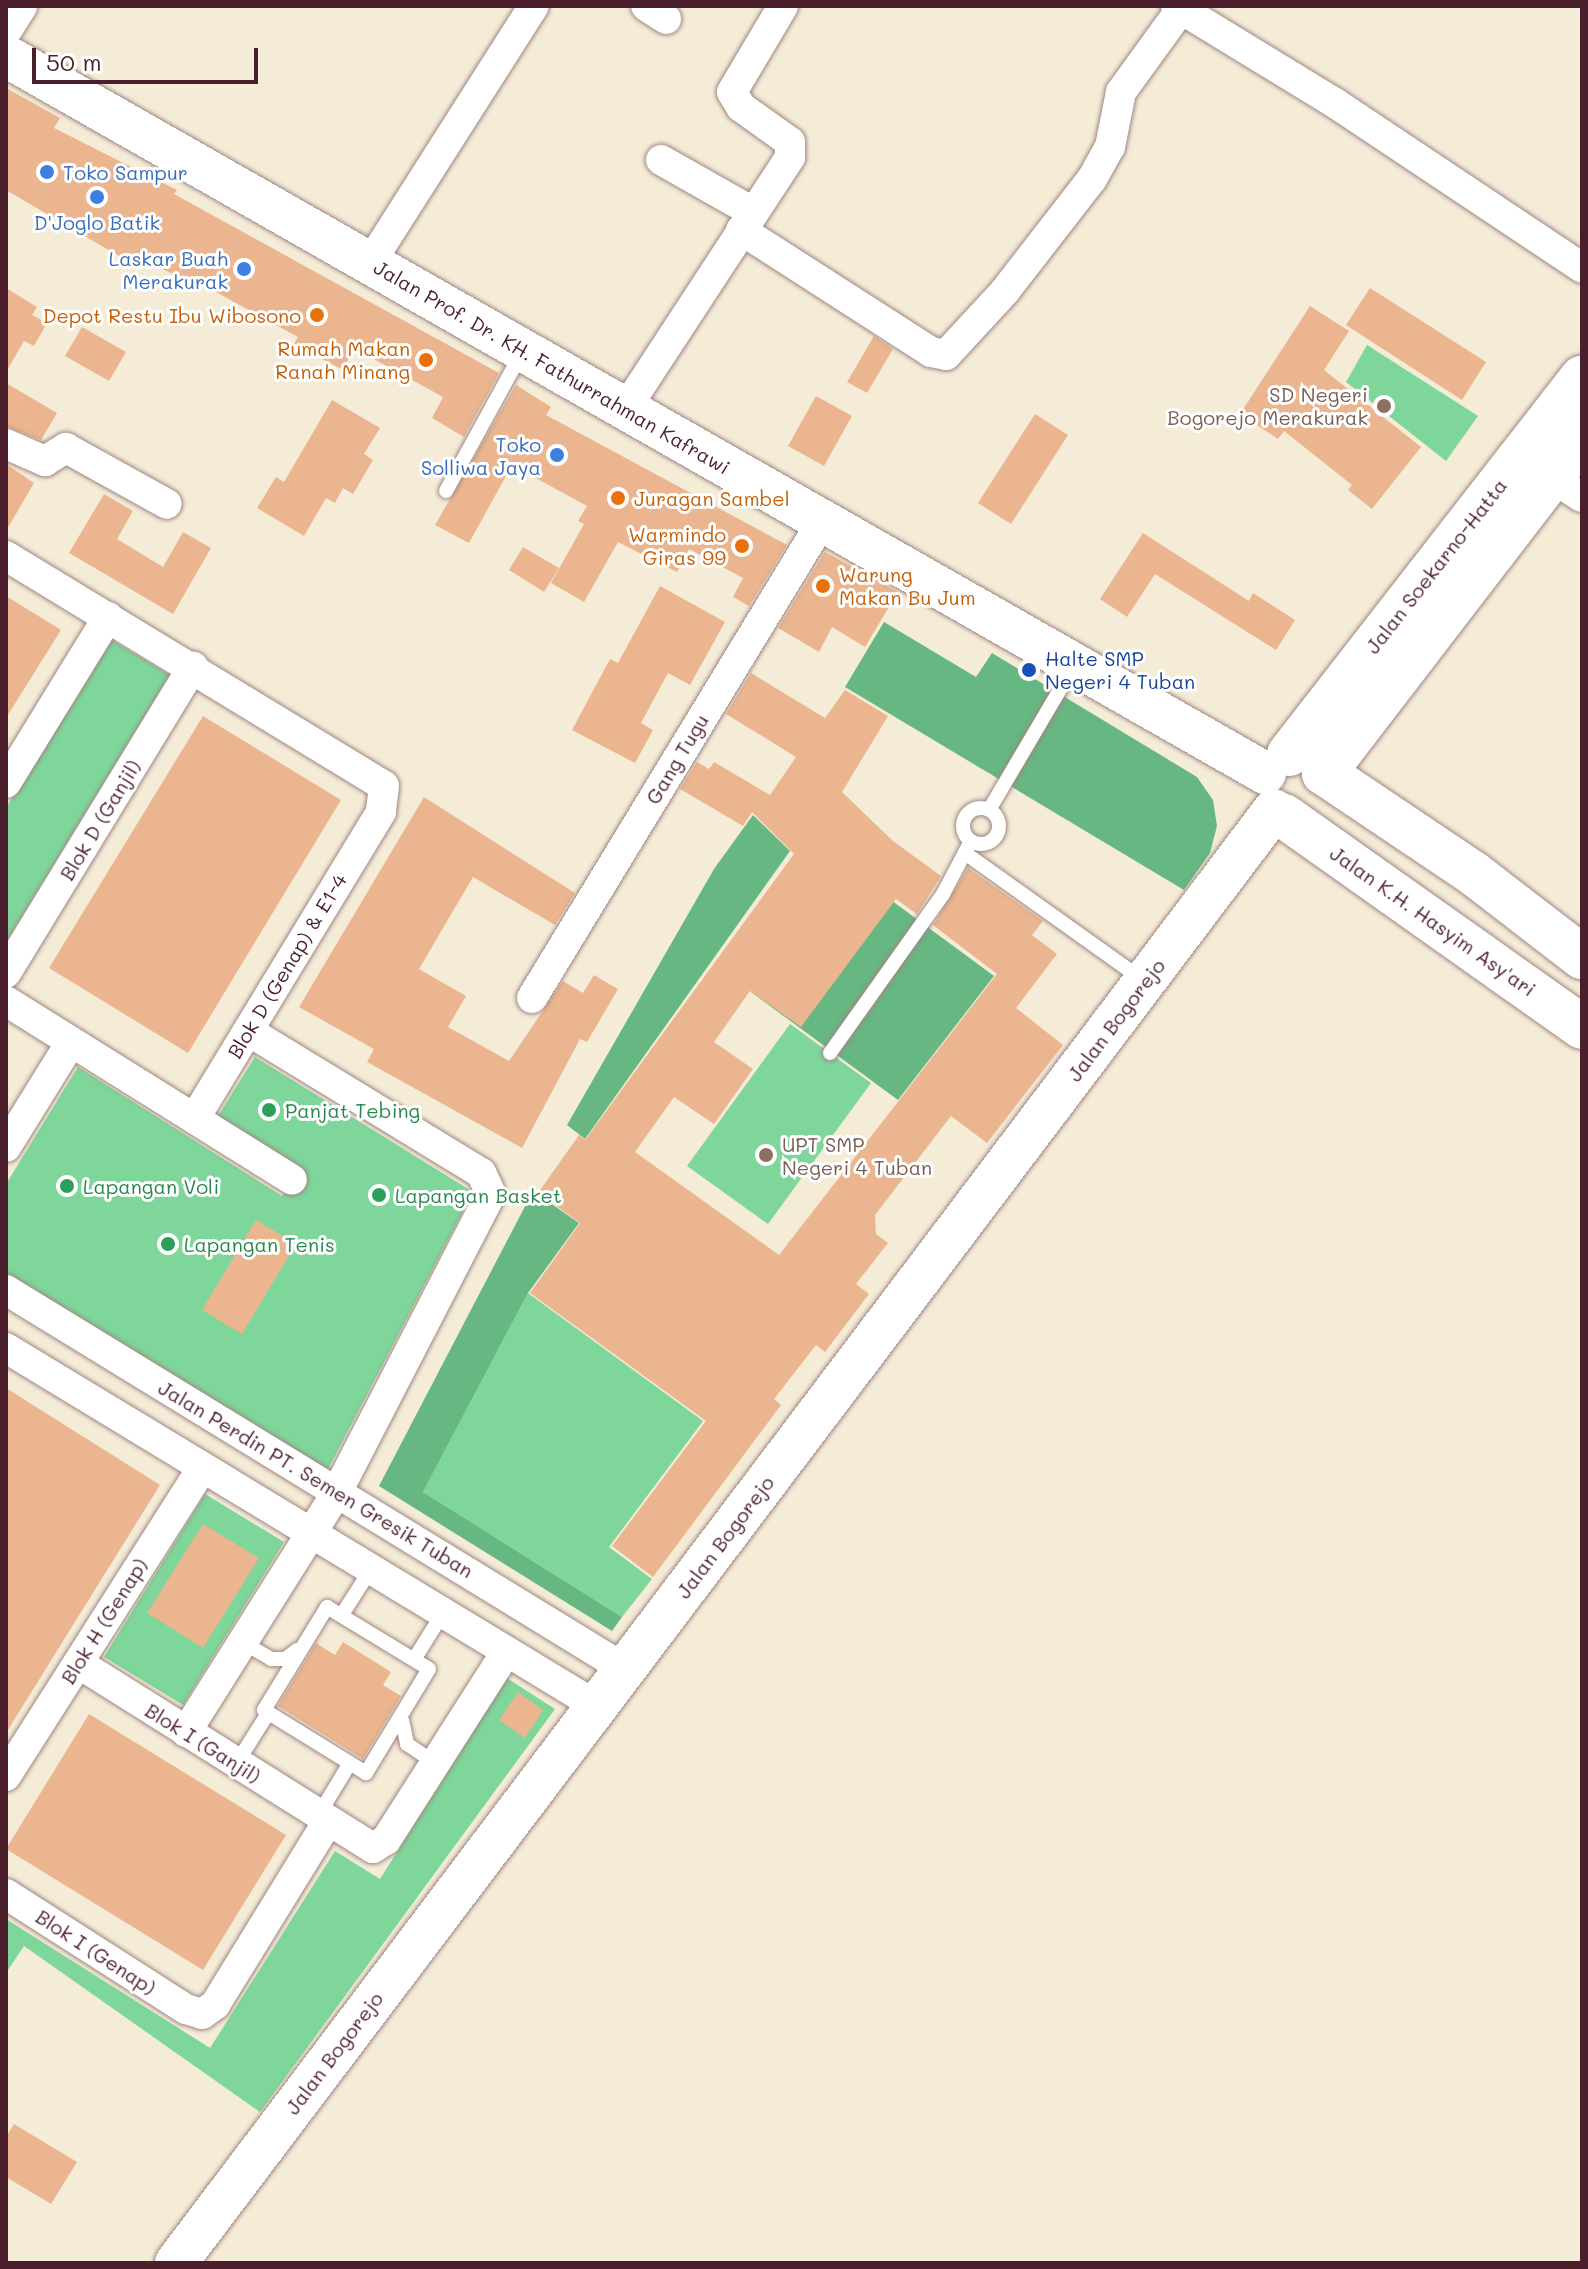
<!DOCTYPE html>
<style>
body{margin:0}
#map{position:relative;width:1588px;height:2269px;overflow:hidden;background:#f5ecd8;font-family:Mali,sans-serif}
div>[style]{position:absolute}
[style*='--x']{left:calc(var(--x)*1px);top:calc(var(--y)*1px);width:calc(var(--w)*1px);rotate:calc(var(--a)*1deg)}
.green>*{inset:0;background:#7ed69a}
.forest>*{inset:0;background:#66b782}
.building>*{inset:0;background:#ebb58f}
.roads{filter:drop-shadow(0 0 2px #a08682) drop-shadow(0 0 2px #a08682)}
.lane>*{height:14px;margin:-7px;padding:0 7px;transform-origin:7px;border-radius:7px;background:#fff}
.lane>.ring{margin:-7px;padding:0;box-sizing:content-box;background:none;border:14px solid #fff;border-radius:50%}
.street>*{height:30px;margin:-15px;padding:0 15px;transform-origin:15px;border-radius:15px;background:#fff}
.secondary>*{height:42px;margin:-21px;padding:0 21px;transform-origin:21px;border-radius:21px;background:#fff}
.highway>*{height:44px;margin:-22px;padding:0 22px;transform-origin:22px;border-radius:22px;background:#fff}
.dots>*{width:22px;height:22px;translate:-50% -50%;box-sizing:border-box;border:4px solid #fff;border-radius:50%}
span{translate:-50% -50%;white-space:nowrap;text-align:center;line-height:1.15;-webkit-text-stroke:6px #fff;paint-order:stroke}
.shop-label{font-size:20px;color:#366cbe}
.left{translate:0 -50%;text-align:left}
.right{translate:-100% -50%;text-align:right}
.food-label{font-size:20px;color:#c56008}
.street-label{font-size:20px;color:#4a1f2b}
.education-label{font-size:20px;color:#785e54}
.transit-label{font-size:20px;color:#164399}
.leisure-label{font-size:20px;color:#27864d}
.frame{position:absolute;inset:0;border:8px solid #4a1f2b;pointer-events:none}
.scale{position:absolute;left:32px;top:48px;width:226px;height:36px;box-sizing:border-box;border:4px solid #4a1f2b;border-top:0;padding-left:10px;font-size:24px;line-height:28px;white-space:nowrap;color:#4a1f2b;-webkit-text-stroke:6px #fff;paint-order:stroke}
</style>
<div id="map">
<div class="green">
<i style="clip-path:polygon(1367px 345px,1478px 416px,1446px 461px,1346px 382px)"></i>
<i style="clip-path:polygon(110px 639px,170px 675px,6px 942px,6px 808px)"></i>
<i style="clip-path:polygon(790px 1024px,871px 1083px,768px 1224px,687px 1166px)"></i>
<i style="clip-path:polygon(255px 1057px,473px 1192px,327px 1471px,6px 1274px,6px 1184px,78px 1067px,282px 1196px,299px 1166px,218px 1116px)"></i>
<i style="clip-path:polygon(528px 1293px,703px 1421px,609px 1547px,652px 1579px,622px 1617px,423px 1492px)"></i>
<i style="clip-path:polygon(205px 1494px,284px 1542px,183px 1705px,104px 1657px)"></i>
<i style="clip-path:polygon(507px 1678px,555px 1709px,260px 2112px,24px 1946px,6px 1973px,6px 1919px,210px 2048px,335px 1851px,380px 1879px)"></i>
</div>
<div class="forest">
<i style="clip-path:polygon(884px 622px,976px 677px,992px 653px,1197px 777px,1213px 800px,1217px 826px,1210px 853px,1184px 890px,845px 687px)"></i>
<i style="clip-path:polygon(753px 815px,790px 851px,585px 1139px,567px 1125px,714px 869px)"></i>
<i style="clip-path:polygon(865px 881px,994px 976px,898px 1100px,751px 992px,829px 885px)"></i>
<i style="clip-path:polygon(533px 1191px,579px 1223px,528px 1293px,423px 1492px,622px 1617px,612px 1631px,379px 1486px)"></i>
</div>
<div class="building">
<i style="clip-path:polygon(6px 88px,60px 118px,54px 128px,177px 190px,174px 194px,499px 373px,464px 437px,432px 418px,443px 397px,354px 348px,343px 370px,294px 344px,298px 337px,194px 280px,192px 284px,141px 258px,136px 266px,6px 190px)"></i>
<i style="clip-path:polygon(6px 288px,37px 307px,32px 315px,47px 323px,34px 346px,24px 341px,6px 372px)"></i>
<i style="clip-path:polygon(1370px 288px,1486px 362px,1462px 400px,1346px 325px)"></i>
<i style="clip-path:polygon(1310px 306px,1349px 331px,1324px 370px,1421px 447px,1372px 509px,1348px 490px,1352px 485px,1284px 431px,1278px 439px,1240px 414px)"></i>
<i style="clip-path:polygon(82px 327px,126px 352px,109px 381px,65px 356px)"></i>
<i style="clip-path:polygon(874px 336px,893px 349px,867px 393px,847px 382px)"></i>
<i style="clip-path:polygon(6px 383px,57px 413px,41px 440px,6px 426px)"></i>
<i style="clip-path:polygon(516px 385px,551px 407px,546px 415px,787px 545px,749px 606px,733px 597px,743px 578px,689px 549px,677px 572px,618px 542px,584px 602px,551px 583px,584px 524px,578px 521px,587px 506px,512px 465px,469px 543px,435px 525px)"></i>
<i style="clip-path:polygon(816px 396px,852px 416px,824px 466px,788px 446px)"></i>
<i style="clip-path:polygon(332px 400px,380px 428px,364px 454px,373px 460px,353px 494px,343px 488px,335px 503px,326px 498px,304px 536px,257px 508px,276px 477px,284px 482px)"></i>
<i style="clip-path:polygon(1035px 414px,1068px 435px,1011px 524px,978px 503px)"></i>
<i style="clip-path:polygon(6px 464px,34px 483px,6px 531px)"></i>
<i style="clip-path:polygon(104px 494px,133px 511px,117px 539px,163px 567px,183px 532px,211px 548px,173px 614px,69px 553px)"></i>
<i style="clip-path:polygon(1143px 533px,1249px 601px,1253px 593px,1295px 620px,1276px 650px,1155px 574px,1127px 617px,1100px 599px)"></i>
<i style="clip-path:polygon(523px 547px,559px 568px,544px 592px,509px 570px)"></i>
<i style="clip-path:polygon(825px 552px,898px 592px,865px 647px,832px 627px,819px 652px,778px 628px)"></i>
<i style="clip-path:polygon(660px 586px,725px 622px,690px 685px,668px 673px,641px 723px,653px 730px,635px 763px,572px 730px,610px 659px,618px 663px)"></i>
<i style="clip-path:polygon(6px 596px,61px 630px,6px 718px)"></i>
<i style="clip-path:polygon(751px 673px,825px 718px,845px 690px,888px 716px,842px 792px,893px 841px,941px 876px,917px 914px,896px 899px,801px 1027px,750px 991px,714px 1042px,753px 1069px,714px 1124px,674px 1097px,635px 1152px,779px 1255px,997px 974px,933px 925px,968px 868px,1043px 921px,1032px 935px,1057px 954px,1016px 1008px,1063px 1045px,987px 1143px,951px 1116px,875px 1215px,876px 1234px,888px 1243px,856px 1284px,869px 1294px,825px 1352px,816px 1345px,774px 1399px,781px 1405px,653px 1577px,612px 1546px,706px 1421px,530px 1293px,580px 1223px,538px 1193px,579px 1135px,585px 1140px,794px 854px,752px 812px,743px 826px,680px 789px,697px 762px,709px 769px,714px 762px,770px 795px,796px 757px,726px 714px)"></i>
<i style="clip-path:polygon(203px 716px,341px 800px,188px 1053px,49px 968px)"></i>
<i style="clip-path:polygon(424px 797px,575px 893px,555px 925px,473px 877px,419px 969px,466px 996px,448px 1027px,509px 1061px,563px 981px,583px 993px,594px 975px,618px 989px,587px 1042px,580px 1039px,522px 1148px,367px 1062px,374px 1049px,299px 1007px)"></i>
<i style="clip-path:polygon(256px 1220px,296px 1244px,242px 1334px,202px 1310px)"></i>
<i style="clip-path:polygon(6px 1388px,160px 1485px,6px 1733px)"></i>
<i style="clip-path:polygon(203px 1524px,259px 1558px,203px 1648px,147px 1613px)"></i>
<i style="clip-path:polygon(343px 1642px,391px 1672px,383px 1685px,401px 1696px,363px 1759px,278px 1706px,316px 1643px,335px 1655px)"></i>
<i style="clip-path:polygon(518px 1692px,543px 1710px,525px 1738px,499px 1720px)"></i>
<i style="clip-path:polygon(89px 1714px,286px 1835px,203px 1970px,6px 1849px)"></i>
<i style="clip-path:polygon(14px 2124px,77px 2162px,51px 2204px,6px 2177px,6px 2137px)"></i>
</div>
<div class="roads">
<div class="lane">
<i style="--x:446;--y:491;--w:156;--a:-61.3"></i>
<i class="ring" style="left:963px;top:808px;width:22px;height:22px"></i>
<i style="--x:989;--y:810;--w:164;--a:-59.5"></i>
<i style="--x:965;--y:853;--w:219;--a:35.5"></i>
<i style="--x:830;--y:1053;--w:195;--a:-54.6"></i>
<i style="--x:943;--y:894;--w:60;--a:-62.2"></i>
<i style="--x:327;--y:1607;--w:119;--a:31.3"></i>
<i style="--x:429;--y:1669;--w:122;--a:121.2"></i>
<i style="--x:366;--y:1773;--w:120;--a:-148.3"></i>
<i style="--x:264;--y:1710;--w:121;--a:-58.5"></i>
<i style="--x:343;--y:1613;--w:52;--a:-57.5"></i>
<i style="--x:242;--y:1642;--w:34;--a:30"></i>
<i style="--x:271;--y:1659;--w:14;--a:0"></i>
<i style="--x:285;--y:1659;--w:15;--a:-37"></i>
<i style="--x:415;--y:1658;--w:53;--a:-58.1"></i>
<i style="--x:402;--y:1720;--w:25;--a:78"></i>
<i style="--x:407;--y:1744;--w:34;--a:34"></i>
<i style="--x:236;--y:1764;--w:58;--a:-57.7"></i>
<i style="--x:318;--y:1816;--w:58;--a:-59"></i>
</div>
<div class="street">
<i style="--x:646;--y:6;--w:24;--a:33"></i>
<i style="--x:1176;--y:6;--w:186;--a:31.4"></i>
<i style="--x:1335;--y:103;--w:297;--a:33.7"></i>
<i style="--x:6;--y:32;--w:31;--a:-58"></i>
<i style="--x:661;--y:160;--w:106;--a:29.5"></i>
<i style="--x:741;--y:230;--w:226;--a:32.7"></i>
<i style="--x:931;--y:352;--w:15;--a:11"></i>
<i style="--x:946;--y:355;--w:87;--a:-47.3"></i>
<i style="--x:1005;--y:291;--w:142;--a:-52.2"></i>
<i style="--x:1092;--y:179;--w:37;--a:-61"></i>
<i style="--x:1110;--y:147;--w:56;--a:-78.7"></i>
<i style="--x:1121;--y:92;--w:102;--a:-54.1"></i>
<i style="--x:370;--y:263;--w:305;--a:-57.5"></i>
<i style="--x:626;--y:408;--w:300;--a:-56.8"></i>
<i style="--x:790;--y:157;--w:15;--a:-90"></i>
<i style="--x:790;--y:142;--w:60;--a:-144.5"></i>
<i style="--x:741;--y:107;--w:17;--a:-121"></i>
<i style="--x:732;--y:92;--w:100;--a:-59.3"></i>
<i style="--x:6;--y:444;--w:43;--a:23.6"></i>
<i style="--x:45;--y:461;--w:25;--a:-32"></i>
<i style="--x:66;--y:448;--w:115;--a:29"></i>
<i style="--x:1551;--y:477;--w:37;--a:33"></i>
<i style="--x:6;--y:556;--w:442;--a:31.3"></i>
<i style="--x:384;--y:786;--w:26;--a:97"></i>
<i style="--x:381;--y:812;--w:359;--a:121.3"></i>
<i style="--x:6;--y:783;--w:195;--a:-58.4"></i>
<i style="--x:6;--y:973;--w:359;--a:-58.6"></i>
<i style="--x:532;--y:998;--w:560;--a:-58.67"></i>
<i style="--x:6;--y:1001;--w:337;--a:32"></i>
<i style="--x:6;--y:1147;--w:123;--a:-58.2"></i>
<i style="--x:6;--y:1290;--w:726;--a:31.48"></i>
<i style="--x:6;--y:1348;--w:691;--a:31.21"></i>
<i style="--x:78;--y:1663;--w:348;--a:32.1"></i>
<i style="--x:373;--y:1848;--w:15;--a:-32"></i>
<i style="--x:386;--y:1840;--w:224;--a:-57.4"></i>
<i style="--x:186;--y:1732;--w:284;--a:-57.8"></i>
<i style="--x:337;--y:1492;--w:335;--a:-62.7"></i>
<i style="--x:491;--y:1194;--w:23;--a:-115"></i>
<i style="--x:481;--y:1173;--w:273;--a:-148.6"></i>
<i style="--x:6;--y:1776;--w:366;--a:-57.5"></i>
<i style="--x:6;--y:1894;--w:214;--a:32.6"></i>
<i style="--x:186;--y:2009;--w:17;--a:17"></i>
<i style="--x:202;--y:2014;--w:16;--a:-35"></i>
<i style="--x:215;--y:2005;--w:214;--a:-58.4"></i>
</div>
<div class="secondary">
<i style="--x:6;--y:56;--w:1449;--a:29.66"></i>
<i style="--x:176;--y:2263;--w:1821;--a:-52.92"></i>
</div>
<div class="highway">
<i style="--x:1582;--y:437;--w:424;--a:127.5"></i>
<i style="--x:1324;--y:773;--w:179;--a:33.9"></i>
<i style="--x:1473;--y:873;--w:138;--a:37.6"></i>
<i style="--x:1289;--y:754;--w:477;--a:-52.1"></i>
<i style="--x:1284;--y:816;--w:365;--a:35.3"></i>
</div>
</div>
<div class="dots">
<i style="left:47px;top:172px;background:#3f7fe0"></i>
<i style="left:97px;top:197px;background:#3f7fe0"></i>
<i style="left:244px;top:269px;background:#3f7fe0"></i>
<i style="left:317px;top:315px;background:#e8710a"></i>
<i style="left:426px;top:360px;background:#e8710a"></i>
<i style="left:1384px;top:406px;background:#8d6e63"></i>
<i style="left:557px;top:455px;background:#3f7fe0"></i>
<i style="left:618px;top:498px;background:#e8710a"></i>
<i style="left:742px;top:546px;background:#e8710a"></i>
<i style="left:823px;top:586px;background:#e8710a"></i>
<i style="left:1029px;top:670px;background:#1a4fb4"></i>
<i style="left:269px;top:1110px;background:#2e9e5b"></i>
<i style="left:766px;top:1155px;background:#8d6e63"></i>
<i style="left:67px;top:1186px;background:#2e9e5b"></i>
<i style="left:379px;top:1195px;background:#2e9e5b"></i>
<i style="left:168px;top:1244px;background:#2e9e5b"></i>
</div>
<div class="shop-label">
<span class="left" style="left:63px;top:172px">Toko Sampur</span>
<span style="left:97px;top:222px">D'Joglo Batik</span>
<span class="right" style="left:228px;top:270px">Laskar Buah<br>Merakurak</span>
<span class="right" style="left:541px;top:456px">Toko<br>Solliwa Jaya</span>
</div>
<div class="food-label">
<span class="right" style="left:301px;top:315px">Depot Restu Ibu Wibosono</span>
<span class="right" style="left:410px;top:360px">Rumah Makan<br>Ranah Minang</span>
<span class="left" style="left:634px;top:498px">Juragan Sambel</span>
<span class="right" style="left:726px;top:546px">Warmindo<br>Giras 99</span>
<span class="left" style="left:839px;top:586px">Warung<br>Makan Bu Jum</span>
</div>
<div class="street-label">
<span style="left:552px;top:367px;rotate:30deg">Jalan Prof. Dr. KH. Fathurrahman Kafrawi</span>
<span style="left:1436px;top:566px;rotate:-52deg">Jalan Soekarno-Hatta</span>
<span style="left:677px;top:759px;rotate:-59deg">Gang Tugu</span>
<span style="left:100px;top:820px;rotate:-59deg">Blok D (Ganjil)</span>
<span style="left:1433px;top:921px;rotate:35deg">Jalan K.H. Hasyim Asy'ari</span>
<span style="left:287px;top:966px;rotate:-59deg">Blok D (Genap) &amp; E1-4</span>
<span style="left:1116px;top:1020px;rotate:-53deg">Jalan Bogorejo</span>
<span style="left:316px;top:1479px;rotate:31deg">Jalan Perdin PT. Semen Gresik Tuban</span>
<span style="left:725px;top:1537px;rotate:-53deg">Jalan Bogorejo</span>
<span style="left:104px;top:1621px;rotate:-58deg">Blok H (Genap)</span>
<span style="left:203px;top:1743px;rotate:32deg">Blok I (Ganjil)</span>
<span style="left:96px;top:1952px;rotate:33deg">Blok I (Genap)</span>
<span style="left:334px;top:2053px;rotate:-53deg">Jalan Bogorejo</span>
</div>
<div class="education-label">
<span class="right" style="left:1368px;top:406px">SD Negeri<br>Bogorejo Merakurak</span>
<span class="left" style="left:782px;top:1156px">UPT SMP<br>Negeri 4 Tuban</span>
</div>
<div class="transit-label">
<span class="left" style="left:1045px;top:670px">Halte SMP<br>Negeri 4 Tuban</span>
</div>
<div class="leisure-label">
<span class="left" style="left:285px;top:1110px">Panjat Tebing</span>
<span class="left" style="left:83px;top:1186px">Lapangan Voli</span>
<span class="left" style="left:395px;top:1195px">Lapangan Basket</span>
<span class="left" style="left:184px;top:1244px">Lapangan Tenis</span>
</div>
<div class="frame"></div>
<div class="scale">50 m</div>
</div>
